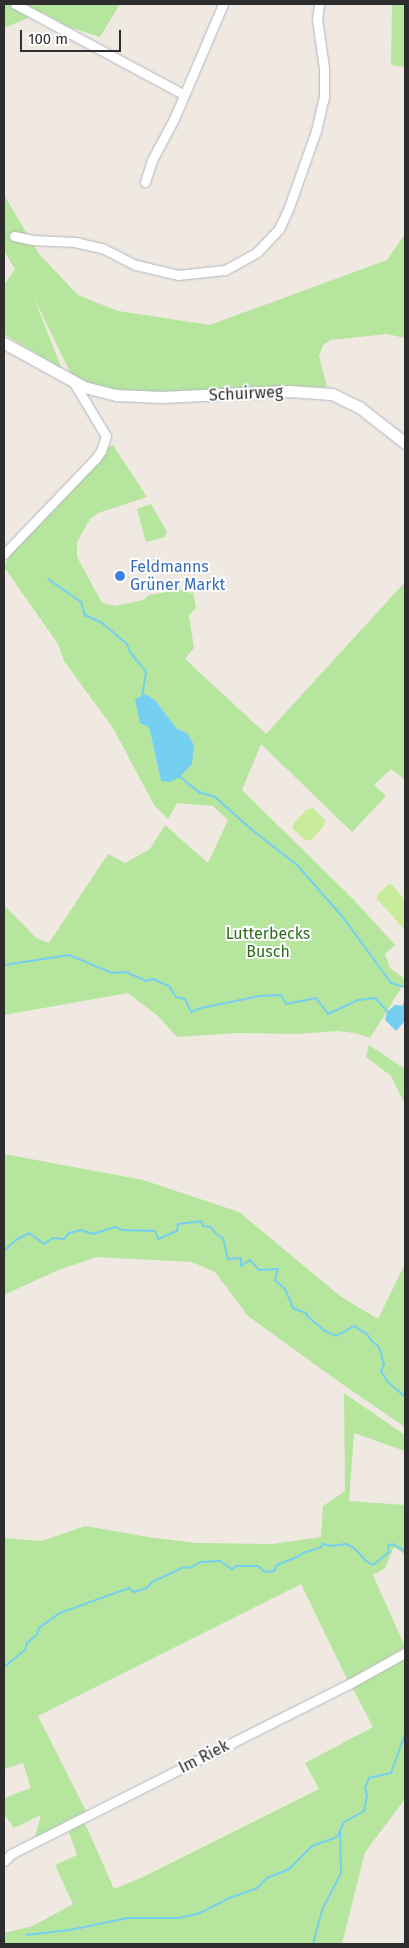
<!DOCTYPE html>
<meta charset="utf-8">
<style>
body{margin:0}
#map{position:relative;width:409px;height:1948px;overflow:hidden;background:#efe9e1;font-family:"Fira Sans",sans-serif}
div>[style]{position:absolute}
[style*='--x']{left:calc(var(--x)*1px);top:calc(var(--y)*1px);width:calc(var(--w)*1px);rotate:calc(var(--a)*1deg)}
.green>*{inset:0;background:#b6e59e}
.pitch>*{inset:0;background:#c9ec9a}
.water>*{inset:0;background:#75cff0}
.stream>*{height:2px;margin:-1px;padding:0 1px;transform-origin:1px;border-radius:1px;background:#75cff0}
.roads{filter:drop-shadow(0 0 1px #b4b7c1) drop-shadow(0 0 1px #b4b7c1)}
.minor>*{height:9px;margin:-4.5px;padding:0 4.5px;transform-origin:4.5px;border-radius:4.5px;background:#fff}
.secondary>*{height:11px;margin:-5.5px;padding:0 5.5px;transform-origin:5.5px;border-radius:5.5px;background:#fff}
.dots>*{width:14px;height:14px;translate:-50% -50%;box-sizing:border-box;border:2px solid #fff;border-radius:50%}
span{translate:-50% -50%;white-space:nowrap;text-align:center;line-height:1.15;-webkit-text-stroke:4px #fff;paint-order:stroke}
.street-label{font-size:16px;color:#2e2e2e}
.shop-label{font-size:16px;color:#366cbe}
.left{translate:0 -50%;text-align:left}
.park-label{font-size:16px;color:#2c6e1b}
.frame{position:absolute;inset:0;border:5px solid #2e2e2e;pointer-events:none}
.scale{position:absolute;left:20px;top:30px;width:101px;height:22px;box-sizing:border-box;border:2px solid #2e2e2e;border-top:0;padding-left:6px;font-size:15px;line-height:18px;white-space:nowrap;color:#2e2e2e;-webkit-text-stroke:4px #fff;paint-order:stroke}
</style>
<div id="map">
<div class="green">
<i style="clip-path:polygon(4px 4px,120px 4px,100px 37px,69px 27px,42px 12px,4px 28px)"></i>
<i style="clip-path:polygon(392px 4px,405px 4px,405px 67px,391px 65px)"></i>
<i style="clip-path:polygon(4px 195px,39px 254px,78px 295px,118px 311px,210px 325px,387px 260px,405px 234px,405px 338px,387px 334px,331px 340px,323px 345px,319px 356px,327px 387px,136px 392px,103px 388px,79px 379px,71px 374px,34px 298px,62px 369px,4px 334px,4px 285px,15px 269px,4px 251px)"></i>
<i style="clip-path:polygon(evenodd,113px 445px,147px 497px,98px 513px,90px 519px,77px 542px,77px 557px,102px 603px,116px 606px,143px 600px,149px 595px,180px 590px,193px 592px,196px 607px,189px 616px,194px 648px,185px 659px,266px 734px,405px 582px,405px 780px,391px 769px,374px 785px,386px 796px,352px 832px,261px 744px,242px 790px,354px 900px,395px 945px,385px 954px,390px 968px,405px 979px,405px 982px,370px 1038px,355px 1033px,337px 1031px,298px 1034px,237px 1033px,177px 1037px,158px 1016px,128px 993px,4px 1015px,4px 905px,36px 938px,49px 943px,108px 854px,125px 863px,150px 849px,165px 825px,208px 863px,228px 820px,213px 806px,177px 803px,168px 819px,154px 805px,113px 728px,64px 661px,58px 644px,4px 567px,13px 550px,102px 460px,106px 449px,113px 445px,155px 700px,177px 729px,187px 733px,161px 781px,149px 727px,155px 700px)"></i>
<i style="clip-path:polygon(151px 504px,167px 532px,165px 537px,146px 542px,137px 509px)"></i>
<i style="clip-path:polygon(369px 1045px,405px 1069px,405px 1104px,391px 1076px,366px 1057px)"></i>
<i style="clip-path:polygon(4px 1154px,143px 1180px,239px 1212px,340px 1296px,378px 1319px,405px 1264px,405px 1427px,342px 1384px,248px 1316px,215px 1272px,192px 1262px,96px 1257px,56px 1271px,4px 1295px)"></i>
<i style="clip-path:polygon(344px 1393px,405px 1435px,405px 1451px,354px 1433px,349px 1501px,405px 1505px,405px 1559px,404px 1554px,394px 1547px,385px 1568px,373px 1575px,405px 1647px,348px 1681px,301px 1584px,38px 1716px,86px 1811px,35px 1837px,41px 1815px,14px 1828px,4px 1814px,4px 1798px,31px 1788px,23px 1763px,4px 1769px,4px 1538px,42px 1541px,85px 1526px,148px 1537px,196px 1543px,272px 1544px,321px 1537px,323px 1506px,345px 1491px)"></i>
<i style="clip-path:polygon(405px 1656px,405px 1799px,365px 1852px,342px 1944px,4px 1944px,4px 1933px,33px 1926px,73px 1904px,55px 1865px,77px 1855px,68px 1830px,84px 1821px,114px 1889px,141px 1878px,319px 1789px,305px 1763px,373px 1727px,352px 1687px)"></i>
</div>
<div class="pitch">
<i style="clip-path:polygon(313px 808px,325px 820px,324px 826px,311px 840px,305px 840px,293px 829px,293px 824px,306px 810px)"></i>
<i style="clip-path:polygon(390px 883px,405px 900px,405px 930px,377px 899px,378px 894px)"></i>
</div>
<div class="water">
<i style="clip-path:polygon(145px 694px,155px 700px,177px 729px,187px 733px,194px 745px,192px 764px,179px 778px,169px 782px,161px 781px,149px 727px,140px 723px,135px 699px)"></i>
<i style="clip-path:polygon(395px 1005px,405px 1006px,405px 1021px,396px 1031px,385px 1020px,387px 1012px)"></i>
</div>
<div class="stream">
<i style="--x:48;--y:579;--w:40;--a:34.9"></i>
<i style="--x:81;--y:602;--w:14;--a:73"></i>
<i style="--x:85;--y:615;--w:19;--a:25"></i>
<i style="--x:102;--y:623;--w:33;--a:40"></i>
<i style="--x:127;--y:644;--w:9;--a:69"></i>
<i style="--x:130;--y:652;--w:26;--a:51"></i>
<i style="--x:146;--y:672;--w:25;--a:99"></i>
<i style="--x:179;--y:776;--w:26;--a:39"></i>
<i style="--x:199;--y:792;--w:17;--a:17"></i>
<i style="--x:215;--y:797;--w:50;--a:41.7"></i>
<i style="--x:252;--y:830;--w:57;--a:37.9"></i>
<i style="--x:297;--y:865;--w:68;--a:48.6"></i>
<i style="--x:342;--y:916;--w:83;--a:53.8"></i>
<i style="--x:391;--y:983;--w:15;--a:16"></i>
<i style="--x:4;--y:965;--w:66;--a:-8.7"></i>
<i style="--x:69;--y:955;--w:47;--a:22.7"></i>
<i style="--x:112;--y:973;--w:14;--a:-4"></i>
<i style="--x:126;--y:972;--w:22;--a:24"></i>
<i style="--x:146;--y:981;--w:7;--a:-16"></i>
<i style="--x:153;--y:979;--w:17;--a:24"></i>
<i style="--x:169;--y:986;--w:13;--a:58"></i>
<i style="--x:176;--y:997;--w:9;--a:13"></i>
<i style="--x:185;--y:999;--w:14;--a:65"></i>
<i style="--x:191;--y:1012;--w:11;--a:-22"></i>
<i style="--x:201;--y:1008;--w:60;--a:-11.5"></i>
<i style="--x:260;--y:996;--w:21;--a:-3"></i>
<i style="--x:281;--y:995;--w:10;--a:61"></i>
<i style="--x:286;--y:1004;--w:31;--a:-11"></i>
<i style="--x:316;--y:998;--w:20;--a:53"></i>
<i style="--x:328;--y:1014;--w:33;--a:-25"></i>
<i style="--x:358;--y:1000;--w:17;--a:-7"></i>
<i style="--x:375;--y:998;--w:21;--a:47"></i>
<i style="--x:403;--y:1008;--w:7;--a:-74"></i>
<i style="--x:4;--y:1251;--w:16;--a:-43"></i>
<i style="--x:16;--y:1240;--w:15;--a:-28"></i>
<i style="--x:29;--y:1233;--w:19;--a:36"></i>
<i style="--x:44;--y:1244;--w:11;--a:-34"></i>
<i style="--x:53;--y:1238;--w:11;--a:5"></i>
<i style="--x:64;--y:1239;--w:8;--a:-50"></i>
<i style="--x:69;--y:1233;--w:12;--a:-14"></i>
<i style="--x:81;--y:1230;--w:13;--a:18"></i>
<i style="--x:93;--y:1234;--w:23;--a:-18"></i>
<i style="--x:115;--y:1227;--w:9;--a:21"></i>
<i style="--x:123;--y:1230;--w:32;--a:2"></i>
<i style="--x:155;--y:1231;--w:9;--a:69"></i>
<i style="--x:158;--y:1239;--w:21;--a:-23"></i>
<i style="--x:177;--y:1231;--w:7;--a:-82"></i>
<i style="--x:178;--y:1224;--w:23;--a:-7"></i>
<i style="--x:201;--y:1221;--w:5;--a:68"></i>
<i style="--x:203;--y:1226;--w:8;--a:7"></i>
<i style="--x:211;--y:1227;--w:9;--a:54"></i>
<i style="--x:216;--y:1234;--w:8;--a:30"></i>
<i style="--x:223;--y:1238;--w:22;--a:77"></i>
<i style="--x:228;--y:1259;--w:13;--a:-4"></i>
<i style="--x:241;--y:1258;--w:8;--a:90"></i>
<i style="--x:241;--y:1266;--w:11;--a:-34"></i>
<i style="--x:250;--y:1260;--w:13;--a:48"></i>
<i style="--x:259;--y:1270;--w:19;--a:-3"></i>
<i style="--x:278;--y:1269;--w:11;--a:105"></i>
<i style="--x:275;--y:1280;--w:13;--a:42"></i>
<i style="--x:285;--y:1289;--w:21;--a:67"></i>
<i style="--x:293;--y:1308;--w:14;--a:21"></i>
<i style="--x:306;--y:1313;--w:3;--a:72"></i>
<i style="--x:307;--y:1316;--w:23;--a:40"></i>
<i style="--x:325;--y:1331;--w:12;--a:24"></i>
<i style="--x:336;--y:1336;--w:21;--a:-29"></i>
<i style="--x:354;--y:1326;--w:15;--a:32"></i>
<i style="--x:367;--y:1334;--w:7;--a:56"></i>
<i style="--x:371;--y:1340;--w:11;--a:41"></i>
<i style="--x:379;--y:1347;--w:18;--a:74"></i>
<i style="--x:384;--y:1364;--w:8;--a:113"></i>
<i style="--x:381;--y:1371;--w:13;--a:58"></i>
<i style="--x:388;--y:1382;--w:23;--a:41"></i>
<i style="--x:4;--y:1667;--w:27;--a:-39"></i>
<i style="--x:25;--y:1650;--w:7;--a:-74"></i>
<i style="--x:27;--y:1643;--w:13;--a:-39"></i>
<i style="--x:37;--y:1635;--w:7;--a:-74"></i>
<i style="--x:39;--y:1628;--w:26;--a:-36"></i>
<i style="--x:60;--y:1613;--w:73;--a:-19.9"></i>
<i style="--x:129;--y:1588;--w:6;--a:39"></i>
<i style="--x:134;--y:1592;--w:14;--a:-17"></i>
<i style="--x:147;--y:1588;--w:8;--a:-50"></i>
<i style="--x:152;--y:1582;--w:35;--a:-25"></i>
<i style="--x:184;--y:1567;--w:6;--a:9"></i>
<i style="--x:190;--y:1568;--w:12;--a:-31"></i>
<i style="--x:200;--y:1562;--w:20;--a:-3"></i>
<i style="--x:220;--y:1561;--w:14;--a:34"></i>
<i style="--x:232;--y:1569;--w:6;--a:-31"></i>
<i style="--x:237;--y:1566;--w:21;--a:0"></i>
<i style="--x:258;--y:1566;--w:9;--a:41"></i>
<i style="--x:265;--y:1572;--w:9;--a:-6"></i>
<i style="--x:274;--y:1571;--w:7;--a:-63"></i>
<i style="--x:277;--y:1565;--w:24;--a:-22"></i>
<i style="--x:299;--y:1556;--w:5;--a:-37"></i>
<i style="--x:303;--y:1553;--w:19;--a:-18"></i>
<i style="--x:321;--y:1547;--w:4;--a:-56"></i>
<i style="--x:323;--y:1544;--w:9;--a:13"></i>
<i style="--x:332;--y:1546;--w:14;--a:-8"></i>
<i style="--x:346;--y:1544;--w:9;--a:27"></i>
<i style="--x:354;--y:1548;--w:18;--a:47"></i>
<i style="--x:366;--y:1561;--w:8;--a:30"></i>
<i style="--x:373;--y:1565;--w:21;--a:-39"></i>
<i style="--x:389;--y:1552;--w:6;--a:-99"></i>
<i style="--x:388;--y:1546;--w:4;--a:-27"></i>
<i style="--x:392;--y:1544;--w:15;--a:28"></i>
<i style="--x:26;--y:1935;--w:44;--a:-6.5"></i>
<i style="--x:70;--y:1930;--w:59;--a:-11.7"></i>
<i style="--x:128;--y:1918;--w:51;--a:0"></i>
<i style="--x:179;--y:1918;--w:22;--a:-13"></i>
<i style="--x:200;--y:1913;--w:30;--a:-27"></i>
<i style="--x:227;--y:1899;--w:32;--a:-20"></i>
<i style="--x:257;--y:1888;--w:14;--a:-45"></i>
<i style="--x:267;--y:1878;--w:24;--a:-22"></i>
<i style="--x:289;--y:1869;--w:33;--a:-45"></i>
<i style="--x:312;--y:1846;--w:27;--a:-20"></i>
<i style="--x:337;--y:1837;--w:17;--a:-65"></i>
<i style="--x:344;--y:1822;--w:23;--a:-29"></i>
<i style="--x:364;--y:1811;--w:16;--a:-79"></i>
<i style="--x:367;--y:1795;--w:7;--a:-106"></i>
<i style="--x:365;--y:1788;--w:11;--a:-68"></i>
<i style="--x:369;--y:1778;--w:23;--a:-13"></i>
<i style="--x:391;--y:1773;--w:41;--a:-70.3"></i>
<i style="--x:313;--y:1944;--w:35;--a:-75"></i>
<i style="--x:322;--y:1910;--w:42;--a:-62.8"></i>
<i style="--x:341;--y:1873;--w:41;--a:-91.4"></i>
</div>
<div class="roads">
<div class="minor">
<i style="--x:15;--y:4;--w:191;--a:28.2"></i>
<i style="--x:145;--y:182;--w:23;--a:-72"></i>
<i style="--x:152;--y:160;--w:47;--a:-61.8"></i>
<i style="--x:174;--y:119;--w:125;--a:-66.9"></i>
<i style="--x:14;--y:236;--w:19;--a:12"></i>
<i style="--x:33;--y:240;--w:42;--a:2.7"></i>
<i style="--x:75;--y:242;--w:28;--a:13"></i>
<i style="--x:102;--y:248;--w:38;--a:27"></i>
<i style="--x:136;--y:265;--w:43;--a:13.4"></i>
<i style="--x:178;--y:275;--w:47;--a:-6.1"></i>
<i style="--x:225;--y:270;--w:37;--a:-29"></i>
<i style="--x:257;--y:252;--w:32;--a:-46"></i>
<i style="--x:279;--y:229;--w:21;--a:-65"></i>
<i style="--x:288;--y:210;--w:84;--a:-70.5"></i>
<i style="--x:316;--y:131;--w:35;--a:-77"></i>
<i style="--x:324;--y:97;--w:29;--a:-90"></i>
<i style="--x:324;--y:68;--w:49;--a:-98.1"></i>
<i style="--x:317;--y:19;--w:15;--a:-82"></i>
<i style="--x:4;--y:554;--w:133;--a:-46.2"></i>
<i style="--x:96;--y:458;--w:9;--a:-54"></i>
<i style="--x:101;--y:451;--w:16;--a:-72"></i>
<i style="--x:106;--y:436;--w:64;--a:-121"></i>
<i style="--x:4;--y:1861;--w:10;--a:-45"></i>
<i style="--x:11;--y:1854;--w:381;--a:-26.7"></i>
<i style="--x:351;--y:1683;--w:62;--a:-29.1"></i>
</div>
<div class="secondary">
<i style="--x:4;--y:343;--w:91;--a:28.8"></i>
<i style="--x:84;--y:387;--w:34;--a:14"></i>
<i style="--x:117;--y:395;--w:44;--a:2.6"></i>
<i style="--x:161;--y:397;--w:128;--a:-2.7"></i>
<i style="--x:289;--y:391;--w:43;--a:4"></i>
<i style="--x:332;--y:394;--w:30;--a:26"></i>
<i style="--x:359;--y:407;--w:58;--a:38"></i>
</div>
</div>
<div class="dots">
<i style="left:120px;top:576px;background:#3f7fe0"></i>
</div>
<div class="street-label">
<span style="left:246px;top:394px;rotate:-3deg">Schuirweg</span>
<span style="left:204px;top:1757px;rotate:-27deg">Im Riek</span>
</div>
<div class="shop-label">
<span class="left" style="left:130px;top:576px">Feldmanns<br>Grüner Markt</span>
</div>
<div class="park-label">
<span style="left:268px;top:943px">Lutterbecks<br>Busch</span>
</div>
<div class="frame"></div>
<div class="scale">100 m</div>
</div>
